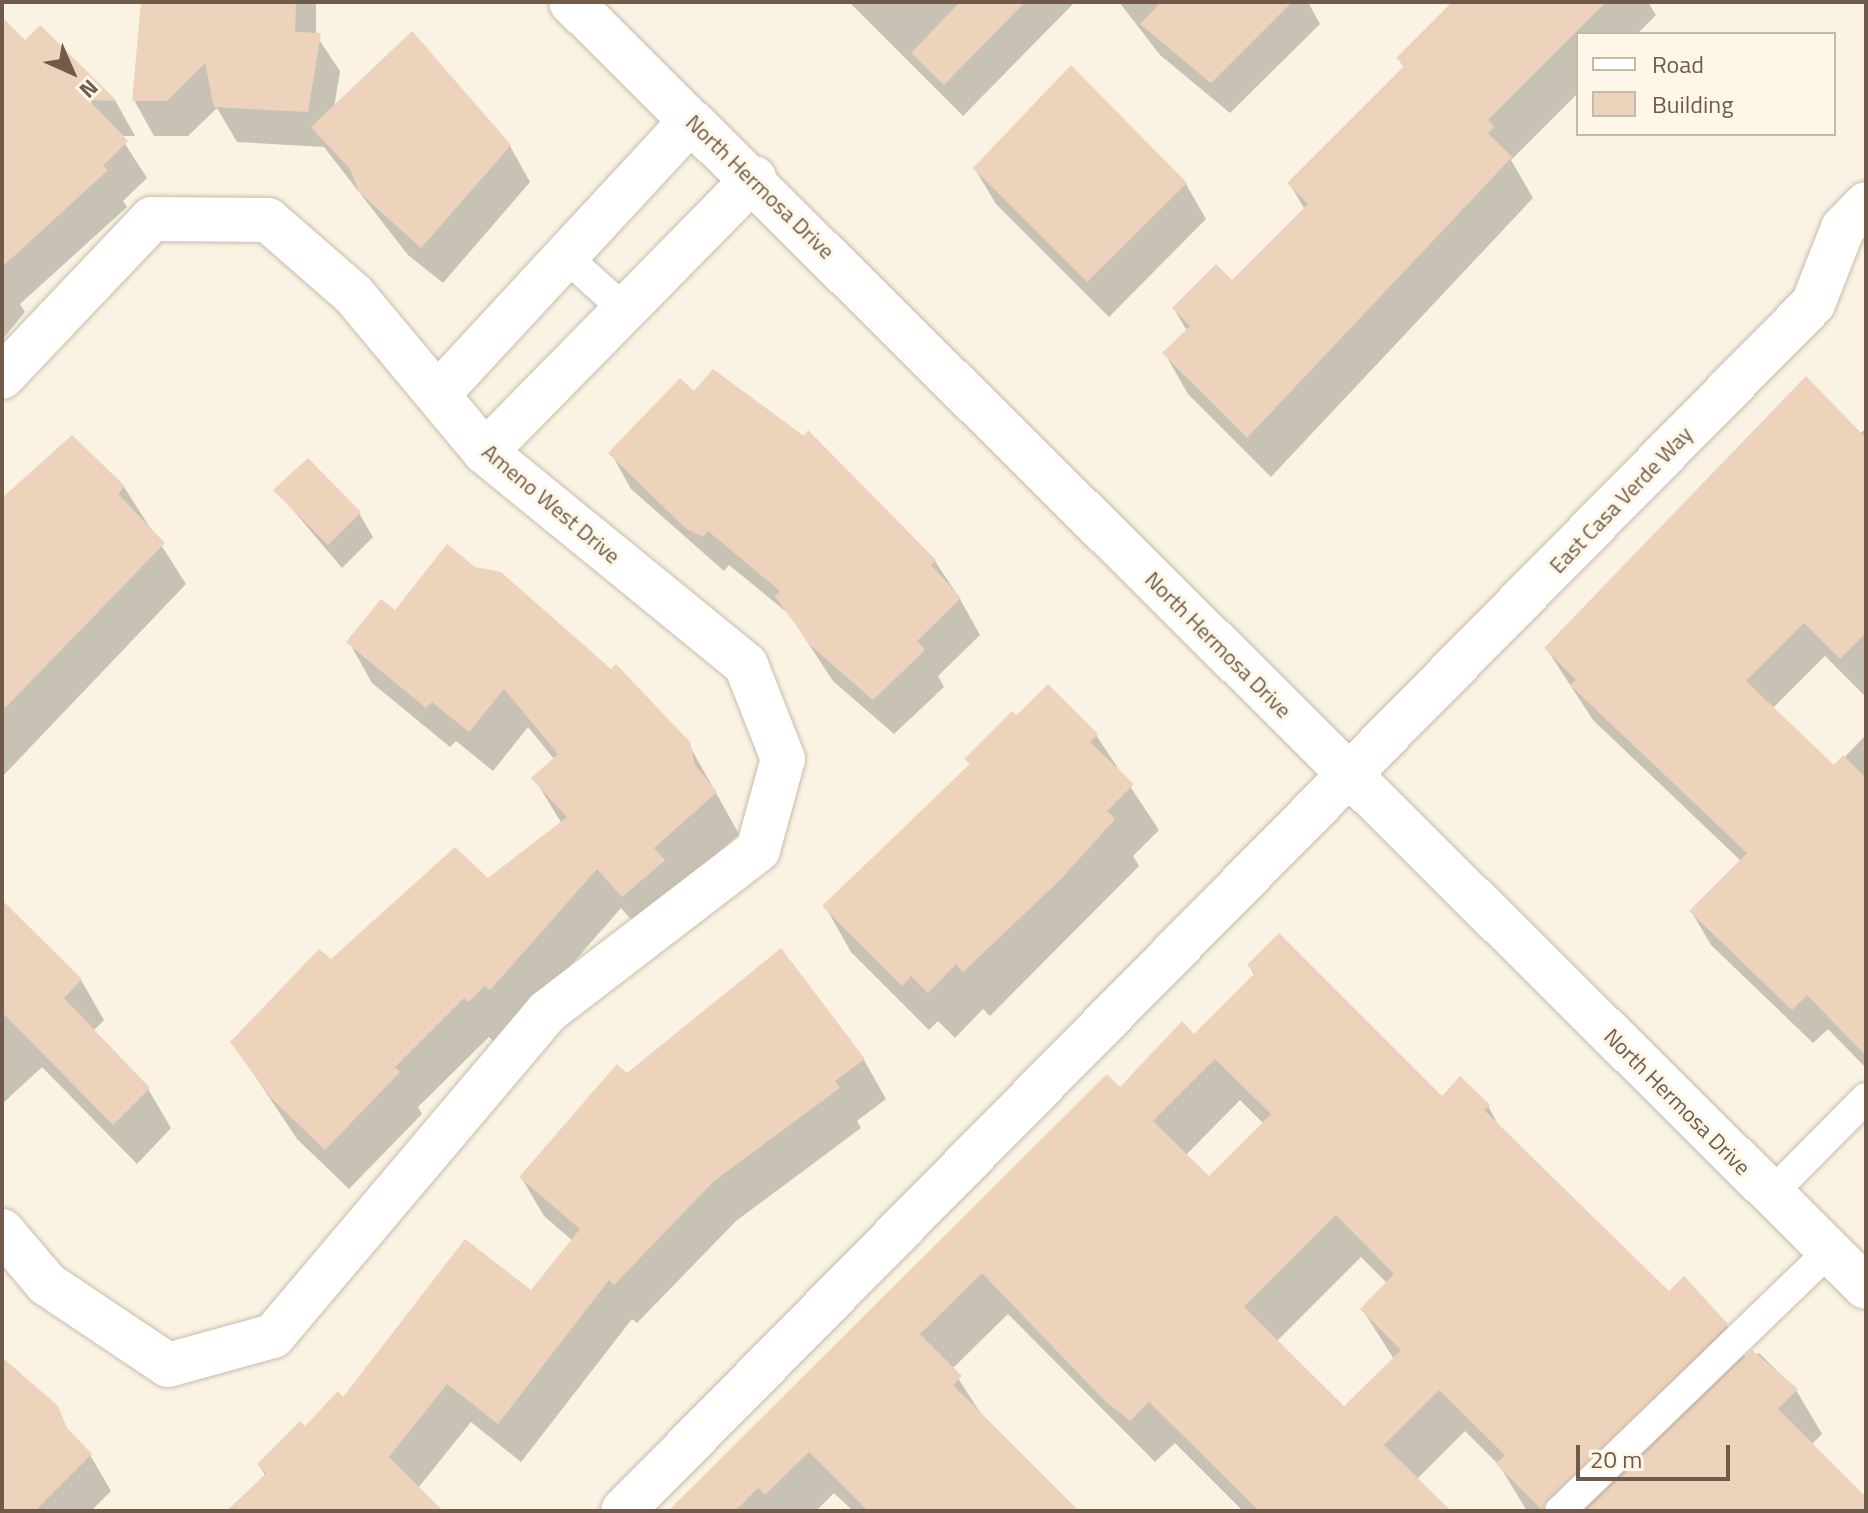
<!DOCTYPE html>
<style>
body{margin:0}
#map{position:relative;width:1868px;height:1513px;overflow:hidden;background:#faf3e3;font-family:"Titillium Web",sans-serif}
div>[style]{position:absolute}
[style*='--x']{left:calc(var(--x)*1px);top:calc(var(--y)*1px);width:calc(var(--w)*1px);rotate:calc(var(--a)*1deg)}
.shadow>*{inset:0;background:#0003}
.building>*{inset:0;background:#eed3bc}
.roads{filter:drop-shadow(0 0 2px #cabbaa) drop-shadow(0 0 2px #cabbaa)}
.service>*{height:30px;margin:-15px;padding:0 15px;transform-origin:15px;border-radius:15px;background:#fff}
.minor>*{height:44px;margin:-22px;padding:0 22px;transform-origin:22px;border-radius:22px;background:#fff}
span{translate:-50% -50%;white-space:nowrap;text-align:center;line-height:1.15;-webkit-text-stroke:6px #fef7e8;paint-order:stroke}
.street-label{font-size:22px;color:#705b4b}
.frame{position:absolute;inset:0;border:4px solid #705b4b;pointer-events:none}
.legend{position:absolute;left:1576px;top:32px;width:260px;height:104px;box-sizing:border-box;background:#fef7e8;border:2px solid #c5b9a9;margin:0;padding:10px 14px;list-style:none;font-size:24px;color:#705b4b}
.legend li{display:flex;align-items:center;gap:16px;height:40px}
.legend b{width:40px;border:2px solid #c5b9a9}
.north{position:absolute;left:32px;top:32px;width:80px;height:80px;-webkit-text-stroke:6px #fef7e8;paint-order:stroke;rotate:135deg;font-size:22px;font-weight:700;line-height:32px;text-align:center;color:#705b4b}
.north::after{content:'';display:block;margin:auto;width:28px;height:36px;background:#705b4b;clip-path:polygon(50% 0,100% 100%,50% 72%,0 100%)}
.scale{position:absolute;left:1576px;top:1445px;width:154px;height:36px;box-sizing:border-box;border:4px solid #705b4b;border-top:0;padding-left:10px;font-size:24px;line-height:28px;white-space:nowrap;color:#705b4b;-webkit-text-stroke:6px #fef7e8;paint-order:stroke}
</style>
<div id="map">
<div class="shadow">
<i style="clip-path:polygon(143px 2px,316px 2px,316px 35px,340px 71px,334px 108px,510px 146px,530px 182px,443px 283px,408px 255px,324px 147px,237px 142px,217px 108px,188px 136px,154px 136px,134px 100px)"></i>
<i style="clip-path:polygon(849px 2px,1075px 2px,963px 116px)"></i>
<i style="clip-path:polygon(1119px 2px,1308px 2px,1320px 24px,1230px 113px,1160px 55px)"></i>
<i style="clip-path:polygon(1454px 2px,1648px 2px,1656px 15px,1637px 34px,1578px 34px,1578px 93px,1511px 160px,1533px 198px,1271px 477px,1188px 394px,1165px 354px,1187px 331px,1174px 309px,1232px 283px,1305px 210px,1290px 184px,1405px 69px,1398px 58px)"></i>
<i style="clip-path:polygon(40px 28px,116px 102px,135px 136px,120px 136px,147px 178px,123px 201px,127px 207px,20px 304px,25px 312px,2px 340px,2px 62px)"></i>
<i style="clip-path:polygon(975px 169px,1186px 184px,1206px 219px,1109px 317px,996px 204px)"></i>
<i style="clip-path:polygon(695px 394px,935px 561px,960px 599px,980px 635px,938px 676px,944px 687px,894px 734px,833px 681px,789px 614px,729px 565px,724px 571px,631px 489px,611px 453px)"></i>
<i style="clip-path:polygon(1866px 429px,1866px 697px,1825px 656px,1772px 709px,1834px 768px,1866px 735px,1866px 1068px,1828px 1029px,1813px 1043px,1711px 945px,1691px 911px,1741px 861px,1593px 720px,1546px 648px)"></i>
<i style="clip-path:polygon(124px 487px,186px 584px,2px 777px,2px 502px)"></i>
<i style="clip-path:polygon(276px 490px,359px 513px,373px 537px,342px 568px)"></i>
<i style="clip-path:polygon(395px 612px,688px 743px,739px 834px,678px 888px,646px 936px,621px 908px,514px 1030px,494px 1042px,489px 1037px,418px 1107px,422px 1114px,349px 1189px,297px 1139px,233px 1043px,331px 962px,488px 881px,562px 824px,534px 778px,554px 759px,528px 727px,493px 771px,456px 741px,450px 747px,372px 683px,349px 642px)"></i>
<i style="clip-path:polygon(1017px 718px,1096px 735px,1159px 830px,1133px 856px,1139px 866px,990px 1016px,983px 1009px,955px 1038px,938px 1021px,929px 1030px,851px 952px,825px 906px)"></i>
<i style="clip-path:polygon(2px 903px,81px 980px,104px 1020px,93px 1031px,148px 1089px,171px 1128px,137px 1164px,42px 1067px,2px 1104px)"></i>
<i style="clip-path:polygon(evenodd,1249px 966px,1442px 1099px,1488px 1106px,1502px 1131px,1669px 1294px,1726px 1325px,1746px 1359px,1759px 1353px,1796px 1390px,1822px 1434px,1811px 1445px,1866px 1500px,1866px 1511px,1527px 1511px,1499px 1465px,1465px 1431px,1416px 1480px,1443px 1511px,1243px 1511px,1175px 1443px,1155px 1462px,1008px 1314px,952px 1369px,985px 1420px,1076px 1511px,853px 1511px,834px 1493px,816px 1511px,668px 1511px,1120px 1090px,1194px 1036px,1255px 976px,1249px 966px,1240px 1100px,1264px 1124px,1209px 1179px,1185px 1156px,1240px 1100px,1249px 966px,1361px 1257px,1388px 1284px,1362px 1309px,1394px 1359px,1344px 1409px,1276px 1342px,1361px 1257px)"></i>
<i style="clip-path:polygon(864px 1060px,886px 1099px,857px 1121px,861px 1128px,736px 1221px,637px 1323px,632px 1319px,521px 1462px,471px 1422px,418px 1488px,435px 1511px,227px 1511px,265px 1475px,259px 1465px,344px 1400px,531px 1292px,573px 1241px,544px 1216px,521px 1177px,627px 1075px)"></i>
<i style="clip-path:polygon(2px 1358px,90px 1455px,111px 1491px,91px 1511px,2px 1511px)"></i>
</div>
<div class="building">
<i style="clip-path:polygon(141px 2px,296px 2px,295px 32px,321px 33px,308px 112px,214px 107px,205px 63px,167px 101px,132px 101px)"></i>
<i style="clip-path:polygon(960px 2px,1025px 2px,944px 85px,911px 53px)"></i>
<i style="clip-path:polygon(1161px 2px,1292px 2px,1211px 83px,1140px 24px)"></i>
<i style="clip-path:polygon(1452px 2px,1606px 2px,1488px 120px,1494px 127px,1488px 133px,1512px 157px,1247px 438px,1162px 353px,1190px 326px,1172px 308px,1216px 264px,1232px 280px,1308px 204px,1287px 183px,1404px 66px,1396px 58px)"></i>
<i style="clip-path:polygon(2px 17px,25px 40px,40px 25px,117px 101px,89px 100px,128px 141px,103px 166px,108px 170px,2px 267px)"></i>
<i style="clip-path:polygon(412px 31px,511px 145px,421px 248px,359px 192px,350px 169px,311px 127px)"></i>
<i style="clip-path:polygon(1071px 65px,1187px 183px,1087px 282px,973px 168px)"></i>
<i style="clip-path:polygon(713px 369px,804px 436px,808px 430px,936px 560px,931px 565px,961px 598px,917px 641px,925px 650px,873px 700px,810px 645px,775px 596px,780px 591px,708px 531px,703px 537px,685px 528px,608px 453px,680px 378px,694px 391px)"></i>
<i style="clip-path:polygon(1806px 376px,1866px 438px,1866px 633px,1840px 659px,1804px 623px,1746px 681px,1834px 765px,1843px 755px,1866px 778px,1866px 1056px,1807px 995px,1792px 1010px,1689px 911px,1747px 853px,1570px 685px,1576px 680px,1544px 648px)"></i>
<i style="clip-path:polygon(72px 435px,125px 486px,118px 494px,165px 543px,2px 711px,2px 498px)"></i>
<i style="clip-path:polygon(308px 458px,361px 512px,328px 545px,273px 490px)"></i>
<i style="clip-path:polygon(447px 544px,475px 567px,501px 572px,611px 669px,616px 664px,690px 742px,695px 765px,717px 792px,654px 848px,665px 860px,622px 897px,597px 869px,490px 990px,484px 986px,469px 1002px,464px 998px,395px 1067px,400px 1072px,325px 1150px,271px 1098px,230px 1042px,319px 949px,331px 959px,455px 847px,488px 878px,567px 817px,531px 778px,558px 754px,504px 689px,469px 732px,432px 702px,426px 708px,346px 642px,381px 599px,395px 610px)"></i>
<i style="clip-path:polygon(1048px 684px,1098px 734px,1090px 742px,1134px 784px,1107px 811px,1115px 819px,1061px 879px,963px 972px,956px 964px,928px 993px,911px 976px,902px 986px,822px 906px,970px 764px,964px 759px,1012px 711px,1017px 715px)"></i>
<i style="clip-path:polygon(2px 900px,82px 979px,64px 998px,150px 1088px,113px 1125px,2px 1012px)"></i>
<i style="clip-path:polygon(evenodd,1279px 933px,1442px 1096px,1460px 1076px,1490px 1105px,1484px 1110px,1669px 1291px,1684px 1276px,1728px 1324px,1543px 1511px,1496px 1464px,1505px 1455px,1439px 1390px,1384px 1445px,1451px 1511px,1259px 1511px,1149px 1402px,1130px 1421px,1104px 1400px,982px 1273px,920px 1334px,962px 1376px,953px 1385px,1079px 1511px,868px 1511px,809px 1452px,765px 1495px,758px 1488px,735px 1511px,668px 1511px,1107px 1074px,1120px 1087px,1182px 1021px,1194px 1034px,1255px 973px,1247px 965px,1279px 933px,1215px 1059px,1271px 1114px,1209px 1176px,1153px 1121px,1215px 1059px,1279px 933px,1336px 1215px,1394px 1274px,1360px 1309px,1401px 1350px,1344px 1406px,1244px 1307px,1336px 1215px)"></i>
<i style="clip-path:polygon(781px 948px,865px 1059px,835px 1081px,840px 1088px,714px 1181px,614px 1285px,609px 1280px,498px 1424px,447px 1384px,389px 1457px,443px 1511px,228px 1511px,266px 1473px,257px 1464px,300px 1421px,305px 1426px,338px 1391px,343px 1397px,465px 1239px,531px 1290px,580px 1229px,519px 1177px,617px 1064px,627px 1073px)"></i>
<i style="clip-path:polygon(1752px 1350px,1798px 1389px,1778px 1409px,1866px 1497px,1866px 1511px,1586px 1511px)"></i>
<i style="clip-path:polygon(2px 1357px,58px 1406px,67px 1428px,92px 1454px,35px 1511px,2px 1511px)"></i>
</div>
<div class="roads">
<div class="service">
<i style="--x:565;--y:256;--w:81;--a:42"></i>
<i style="--x:1771;--y:1194;--w:135;--a:-45.3"></i>
<i style="--x:1560;--y:1511;--w:374;--a:-44"></i>
</div>
<div class="minor">
<i style="--x:571;--y:2;--w:1824;--a:44.78"></i>
<i style="--x:2;--y:377;--w:218;--a:-46.5"></i>
<i style="--x:152;--y:219;--w:116;--a:0.5"></i>
<i style="--x:268;--y:220;--w:114;--a:41.1"></i>
<i style="--x:354;--y:295;--w:204;--a:50.2"></i>
<i style="--x:485;--y:452;--w:337;--a:39.2"></i>
<i style="--x:746;--y:665;--w:101;--a:68.5"></i>
<i style="--x:783;--y:759;--w:94;--a:105.4"></i>
<i style="--x:758;--y:850;--w:266;--a:142.5"></i>
<i style="--x:547;--y:1012;--w:424;--a:130.2"></i>
<i style="--x:273;--y:1336;--w:109;--a:164.6"></i>
<i style="--x:168;--y:1365;--w:146;--a:-146.2"></i>
<i style="--x:47;--y:1284;--w:70;--a:-130.3"></i>
<i style="--x:438;--y:394;--w:372;--a:-47.2"></i>
<i style="--x:485;--y:452;--w:384;--a:-45.5"></i>
<i style="--x:623;--y:1511;--w:1695;--a:-45.41"></i>
<i style="--x:1813;--y:304;--w:82;--a:-68.5"></i>
<i style="--x:1843;--y:228;--w:33;--a:-46"></i>
</div>
</div>
<div class="street-label">
<span style="left:760px;top:187px;rotate:44deg">North Hermosa Drive</span>
<span style="left:1621px;top:500px;rotate:-46deg">East Casa Verde Way</span>
<span style="left:551px;top:504px;rotate:40deg">Ameno West Drive</span>
<span style="left:1218px;top:645px;rotate:45deg">North Hermosa Drive</span>
<span style="left:1677px;top:1102px;rotate:45deg">North Hermosa Drive</span>
</div>
<div class="frame"></div>
<ul class="legend">
<li><b style="height:10px;background:#fff"></b>Road</li>
<li><b style="height:22px;background:#eed3bc"></b>Building</li>
</ul>
<div class="north">N</div>
<div class="scale">20 m</div>
</div>
